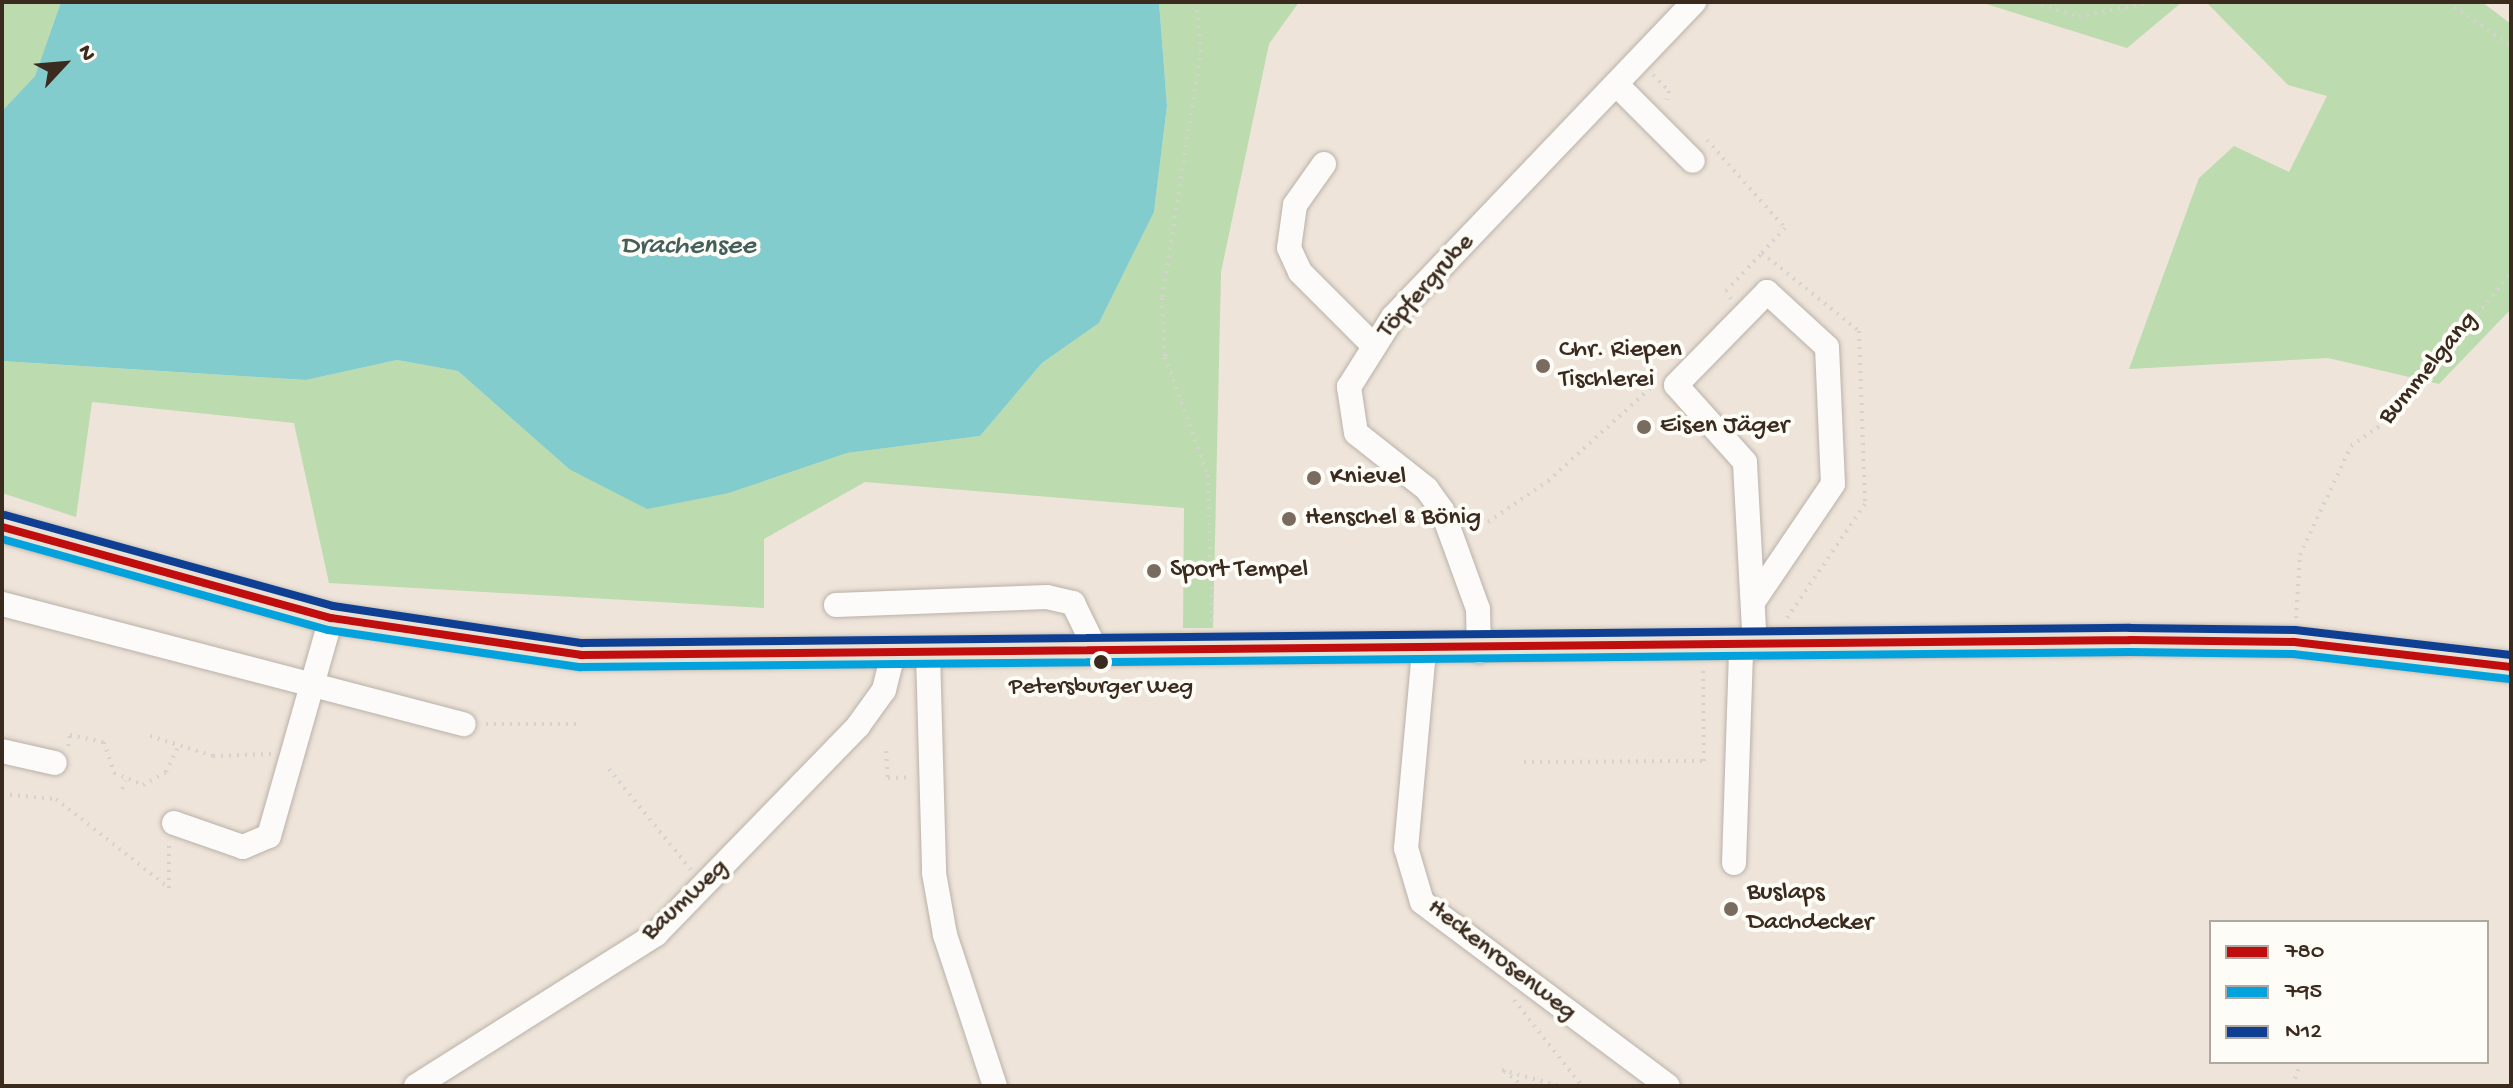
<!DOCTYPE html>
<meta charset="utf-8">
<style>
body{margin:0}
#map{position:relative;width:2513px;height:1088px;overflow:hidden;background:#eee4d9;font-family:"Gochi Hand",sans-serif}
div>[style]{position:absolute}
[style*='--x']{left:calc(var(--x)*1px);top:calc(var(--y)*1px);width:calc(var(--w)*1px);rotate:calc(var(--a)*1deg)}
.green>*{inset:0;background:#bcdbaf}
.water>*{inset:0;background:#82cccd}
.path>*{height:4px;margin-top:-2px;transform-origin:0;background:repeating-linear-gradient(90deg,#d6d2cf 0 2px,transparent 0 8px)}
.roads{filter:drop-shadow(0 0 2px #b9b1a9) drop-shadow(0 0 2px #b9b1a9)}
.minor>*{height:24px;margin:-12px;padding:0 12px;transform-origin:12px;border-radius:12px;background:#fcfbf9}
.major>*{height:30px;margin:-15px;padding:0 15px;transform-origin:15px;border-radius:15px;background:#e8e1d5}
.bus-1>*{height:8px;margin:-4px;padding:0 4px;transform-origin:4px;border-radius:4px;background:#c00d0e}
.bus-2>*{height:8px;margin:-4px;padding:0 4px;transform-origin:4px;border-radius:4px;background:#03a2dd}
.bus-3>*{height:8px;margin:-4px;padding:0 4px;transform-origin:4px;border-radius:4px;background:#0f3f93}
.dots>*{width:22px;height:22px;translate:-50% -50%;box-sizing:border-box;border:4px solid #fdfcf7;border-radius:50%}
span{translate:-50% -50%;white-space:nowrap;text-align:center;line-height:1.15;-webkit-text-stroke:8px #fdfcf7;paint-order:stroke}
.bus-label{font-size:24px;color:#3b2a1e}
.street-label{font-size:26px;color:#3b2a1e}
.poi-label{font-size:26px;color:#3b2a1e}
.left{translate:0 -50%;text-align:left}
.water-label{font-size:28px;color:#435f5a;font-style:italic}
.frame{position:absolute;inset:0;border:4px solid #3b2a1e;pointer-events:none}
.legend{position:absolute;left:2209px;top:920px;width:280px;height:144px;box-sizing:border-box;background:#fdfcf7;border:2px solid #afa8a0;margin:0;padding:10px 14px;list-style:none;font-size:24px;color:#3b2a1e}
.legend li{display:flex;align-items:center;gap:16px;height:40px}
.legend b{width:40px;border:2px solid #afa8a0}
.north{position:absolute;left:24px;top:24px;width:80px;height:80px;-webkit-text-stroke:6px #fdfcf7;paint-order:stroke;rotate:64deg;font-size:22px;font-weight:700;line-height:32px;text-align:center;color:#3b2a1e}
.north::after{content:'';display:block;margin:auto;width:28px;height:36px;background:#3b2a1e;clip-path:polygon(50% 0,100% 100%,50% 72%,0 100%)}
</style>
<div id="map">
<div class="green">
<i style="clip-path:polygon(2px 2px,61px 2px,35px 76px,2px 111px)"></i>
<i style="clip-path:polygon(1159px 2px,1299px 2px,1269px 44px,1221px 272px,1213px 628px,1183px 628px,1184px 508px,865px 482px,764px 539px,764px 608px,329px 583px,294px 423px,92px 402px,76px 517px,2px 493px,2px 361px,306px 380px,397px 360px,458px 371px,569px 469px,729px 493px,847px 453px,980px 436px,1042px 363px,1099px 323px,1154px 212px,1167px 106px)"></i>
<i style="clip-path:polygon(1980px 2px,2182px 2px,2127px 48px)"></i>
<i style="clip-path:polygon(2206px 2px,2482px 2px,2511px 24px,2511px 309px,2439px 384px,2328px 358px,2129px 369px,2199px 178px,2234px 146px,2289px 172px,2327px 96px,2288px 85px)"></i>
</div>
<div class="water">
<i style="clip-path:polygon(61px 2px,1159px 2px,1167px 106px,1154px 212px,1099px 323px,1042px 363px,980px 436px,847px 453px,729px 493px,647px 509px,569px 469px,458px 371px,397px 360px,306px 380px,2px 361px,2px 111px,35px 76px)"></i>
</div>
<div class="path">
<i style="--x:1196;--y:2;--w:48;--a:84.1"></i>
<i style="--x:1201;--y:50;--w:251;--a:98.9"></i>
<i style="--x:1162;--y:298;--w:59;--a:87.1"></i>
<i style="--x:1165;--y:357;--w:126;--a:70"></i>
<i style="--x:1208;--y:475;--w:149;--a:88.5"></i>
<i style="--x:2034;--y:2;--w:47;--a:18.4"></i>
<i style="--x:2079;--y:17;--w:73;--a:-11.9"></i>
<i style="--x:2448;--y:2;--w:77;--a:34.9"></i>
<i style="--x:1653;--y:75;--w:23;--a:45"></i>
<i style="--x:1669;--y:91;--w:9;--a:103"></i>
<i style="--x:1707;--y:140;--w:118;--a:48.4"></i>
<i style="--x:1785;--y:228;--w:34;--a:133"></i>
<i style="--x:1762;--y:253;--w:124;--a:38.8"></i>
<i style="--x:1859;--y:331;--w:173;--a:88"></i>
<i style="--x:1865;--y:504;--w:138;--a:124.4"></i>
<i style="--x:1731;--y:299;--w:9;--a:-122"></i>
<i style="--x:1726;--y:291;--w:52;--a:-46.5"></i>
<i style="--x:1467;--y:515;--w:22;--a:18"></i>
<i style="--x:1488;--y:522;--w:73;--a:-34.3"></i>
<i style="--x:1548;--y:481;--w:144;--a:-42.2"></i>
<i style="--x:2296;--y:618;--w:63;--a:-86.4"></i>
<i style="--x:2300;--y:555;--w:120;--a:-64.9"></i>
<i style="--x:2351;--y:446;--w:47;--a:-34.7"></i>
<i style="--x:2390;--y:419;--w:190;--a:-50.3"></i>
<i style="--x:486;--y:724;--w:93;--a:0"></i>
<i style="--x:150;--y:736;--w:66;--a:17.6"></i>
<i style="--x:213;--y:756;--w:59;--a:-1.9"></i>
<i style="--x:68;--y:746;--w:11;--a:-80"></i>
<i style="--x:70;--y:735;--w:35;--a:12"></i>
<i style="--x:104;--y:742;--w:33;--a:72"></i>
<i style="--x:114;--y:773;--w:31;--a:22"></i>
<i style="--x:143;--y:785;--w:26;--a:-29"></i>
<i style="--x:166;--y:772;--w:28;--a:-64"></i>
<i style="--x:886;--y:751;--w:27;--a:86"></i>
<i style="--x:888;--y:778;--w:23;--a:-2"></i>
<i style="--x:1524;--y:762;--w:180;--a:-0.3"></i>
<i style="--x:1704;--y:761;--w:94;--a:-90.6"></i>
<i style="--x:609;--y:769;--w:130;--a:50.9"></i>
<i style="--x:122;--y:789;--w:9;--a:-69"></i>
<i style="--x:2;--y:794;--w:54;--a:5.3"></i>
<i style="--x:56;--y:799;--w:144;--a:38.2"></i>
<i style="--x:169;--y:888;--w:45;--a:-90"></i>
<i style="--x:1514;--y:1000;--w:110;--a:51.7"></i>
<i style="--x:1502;--y:1070;--w:59;--a:15.7"></i>
<i style="--x:1504;--y:1071;--w:24;--a:38"></i>
<i style="--x:2292;--y:1086;--w:26;--a:-69"></i>
</div>
<div class="roads">
<div class="minor">
<i style="--x:1617;--y:85;--w:107;--a:45"></i>
<i style="--x:1324;--y:164;--w:50;--a:125.3"></i>
<i style="--x:1295;--y:205;--w:43;--a:97.9"></i>
<i style="--x:1289;--y:248;--w:26;--a:65"></i>
<i style="--x:1300;--y:272;--w:105;--a:45"></i>
<i style="--x:2;--y:604;--w:477;--a:14.6"></i>
<i style="--x:836;--y:605;--w:211;--a:-2.2"></i>
<i style="--x:1047;--y:597;--w:27;--a:13"></i>
<i style="--x:1073;--y:603;--w:55;--a:63.9"></i>
<i style="--x:1755;--y:648;--w:186;--a:-93.1"></i>
<i style="--x:1745;--y:462;--w:103;--a:-131.9"></i>
<i style="--x:1676;--y:385;--w:130;--a:-45.6"></i>
<i style="--x:1767;--y:292;--w:81;--a:42.5"></i>
<i style="--x:1827;--y:347;--w:137;--a:87.5"></i>
<i style="--x:1833;--y:484;--w:139;--a:124.1"></i>
<i style="--x:1424;--y:651;--w:198;--a:95.2"></i>
<i style="--x:1406;--y:848;--w:56;--a:73.5"></i>
<i style="--x:1422;--y:902;--w:307;--a:36.8"></i>
<i style="--x:1479;--y:651;--w:42;--a:-91.4"></i>
<i style="--x:1478;--y:609;--w:105;--a:-110"></i>
<i style="--x:1442;--y:510;--w:26;--a:-126"></i>
<i style="--x:1427;--y:489;--w:90;--a:-141.7"></i>
<i style="--x:1356;--y:433;--w:47;--a:-98.7"></i>
<i style="--x:1349;--y:387;--w:83;--a:-57.8"></i>
<i style="--x:1393;--y:317;--w:436;--a:-46.3"></i>
<i style="--x:928;--y:653;--w:220;--a:88.4"></i>
<i style="--x:934;--y:873;--w:63;--a:79.9"></i>
<i style="--x:945;--y:935;--w:159;--a:71.7"></i>
<i style="--x:2;--y:751;--w:54;--a:12.8"></i>
<i style="--x:174;--y:823;--w:73;--a:19.2"></i>
<i style="--x:243;--y:847;--w:28;--a:-23"></i>
<i style="--x:269;--y:836;--w:227;--a:-74.1"></i>
<i style="--x:1734;--y:863;--w:215;--a:-88.1"></i>
<i style="--x:416;--y:1086;--w:284;--a:-32.3"></i>
<i style="--x:656;--y:934;--w:290;--a:-45.8"></i>
<i style="--x:858;--y:726;--w:44;--a:-54.2"></i>
<i style="--x:884;--y:690;--w:38;--a:-76"></i>
</div>
<div class="major">
<i style="--x:2;--y:527;--w:341;--a:15.5"></i>
<i style="--x:331;--y:618;--w:253;--a:8.4"></i>
<i style="--x:581;--y:655;--w:1549;--a:-0.55"></i>
<i style="--x:2130;--y:640;--w:164;--a:0.7"></i>
<i style="--x:2294;--y:642;--w:218;--a:6.6"></i>
</div>
</div>
<div class="bus-1">
<i style="--x:2;--y:527;--w:341;--a:15.5"></i>
<i style="--x:331;--y:618;--w:253;--a:8.4"></i>
<i style="--x:581;--y:655;--w:1549;--a:-0.55"></i>
<i style="--x:2130;--y:640;--w:164;--a:0.7"></i>
<i style="--x:2294;--y:642;--w:218;--a:6.6"></i>
</div>
<div class="bus-2">
<i style="--x:2;--y:539;--w:338;--a:15.6"></i>
<i style="--x:328;--y:630;--w:255;--a:8.4"></i>
<i style="--x:580;--y:667;--w:1550;--a:-0.55"></i>
<i style="--x:2130;--y:652;--w:163;--a:0.7"></i>
<i style="--x:2293;--y:654;--w:218;--a:6.6"></i>
</div>
<div class="bus-3">
<i style="--x:5;--y:515;--w:340;--a:15.5"></i>
<i style="--x:333;--y:606;--w:252;--a:8.5"></i>
<i style="--x:582;--y:643;--w:1548;--a:-0.56"></i>
<i style="--x:2130;--y:628;--w:165;--a:0.7"></i>
<i style="--x:2295;--y:630;--w:217;--a:6.6"></i>
</div>
<div class="dots">
<i style="left:1543px;top:366px;background:#7a6b5f"></i>
<i style="left:1644px;top:427px;background:#7a6b5f"></i>
<i style="left:1314px;top:478px;background:#7a6b5f"></i>
<i style="left:1289px;top:519px;background:#7a6b5f"></i>
<i style="left:1154px;top:571px;background:#7a6b5f"></i>
<i style="left:1101px;top:662px;background:#3b2a1e"></i>
<i style="left:1731px;top:909px;background:#7a6b5f"></i>
</div>
<div class="bus-label">
<span style="left:1101px;top:688px">Petersburger Weg</span>
</div>
<div class="street-label">
<span style="left:1427px;top:287px;rotate:-48deg">Töpfergrube</span>
<span style="left:2429px;top:369px;rotate:-50deg">Bummelgang</span>
<span style="left:686px;top:901px;rotate:-43deg">Baumweg</span>
<span style="left:1501px;top:961px;rotate:38deg">Heckenrosenweg</span>
</div>
<div class="poi-label">
<span class="left" style="left:1559px;top:366px">Chr. Riepen<br>Tischlerei</span>
<span class="left" style="left:1660px;top:427px">Eisen Jäger</span>
<span class="left" style="left:1330px;top:478px">Knievel</span>
<span class="left" style="left:1305px;top:519px">Henschel &amp; Bönig</span>
<span class="left" style="left:1170px;top:571px">Sport Tempel</span>
<span class="left" style="left:1747px;top:909px">Buslaps<br>Dachdecker</span>
</div>
<div class="water-label">
<span style="left:688px;top:247px">Drachensee</span>
</div>
<div class="frame"></div>
<ul class="legend">
<li><b style="height:10px;background:#c00d0e"></b>780</li>
<li><b style="height:10px;background:#03a2dd"></b>795</li>
<li><b style="height:10px;background:#0f3f93"></b>N12</li>
</ul>
<div class="north">N</div>
</div>
